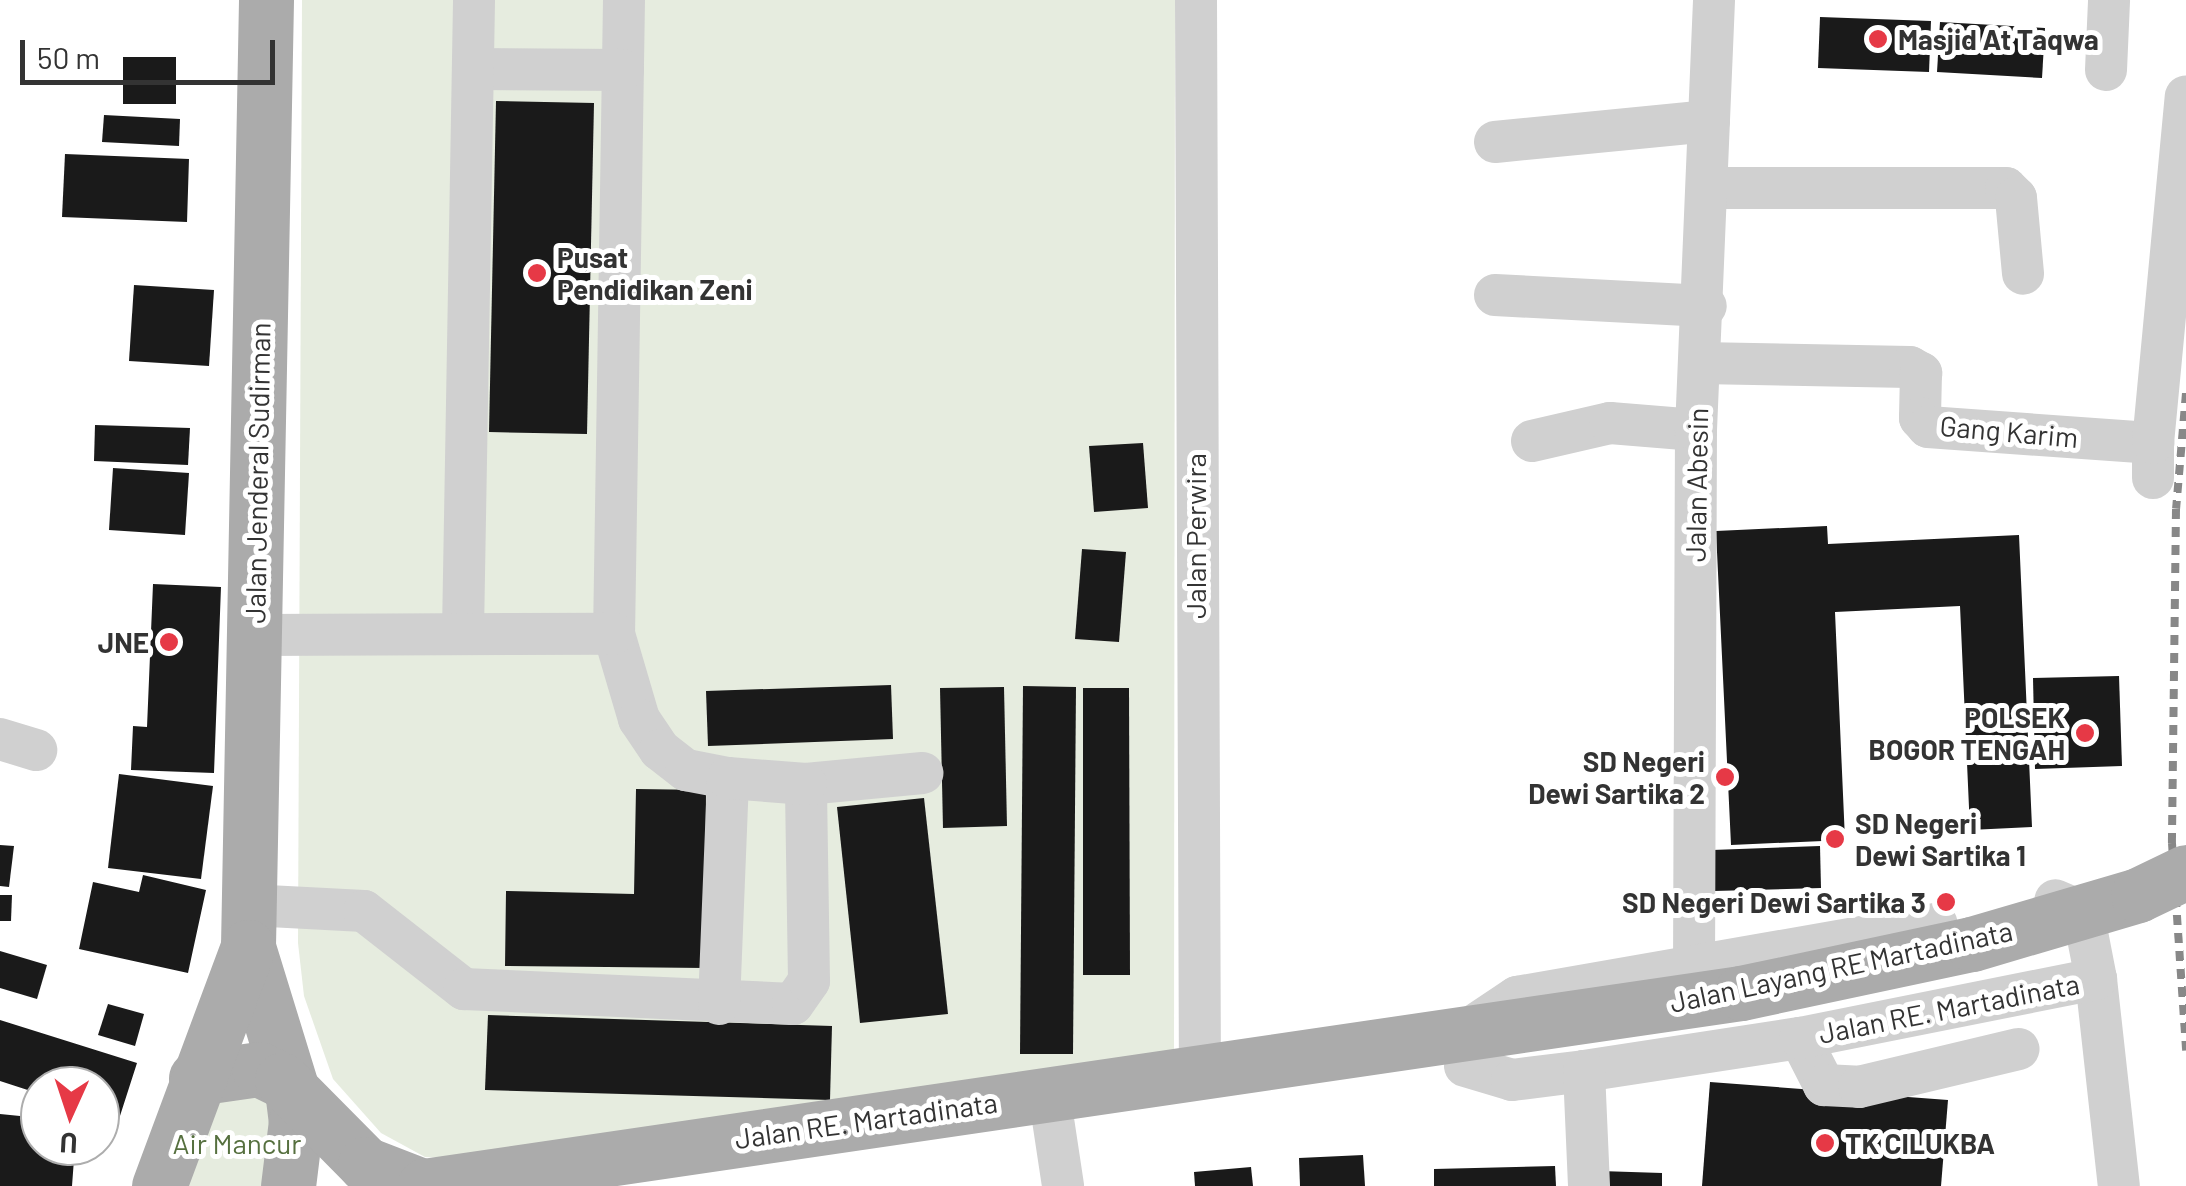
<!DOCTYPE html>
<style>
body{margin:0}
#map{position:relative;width:2186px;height:1186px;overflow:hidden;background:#fff;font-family:Barlow,sans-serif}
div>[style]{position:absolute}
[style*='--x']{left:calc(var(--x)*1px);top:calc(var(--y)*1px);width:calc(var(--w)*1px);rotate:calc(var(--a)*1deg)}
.green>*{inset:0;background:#e6ecdf}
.building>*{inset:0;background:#1a1a1a}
.minor>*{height:42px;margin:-21px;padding:0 21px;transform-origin:21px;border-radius:21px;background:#d0d0d0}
.major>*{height:55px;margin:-27.5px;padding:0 27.5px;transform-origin:27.5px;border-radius:27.5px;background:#ababab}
.rail>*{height:8px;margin-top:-4px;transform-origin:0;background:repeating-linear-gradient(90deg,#888 0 10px,transparent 0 18px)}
.major-bridge>*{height:55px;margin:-27.5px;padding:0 27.5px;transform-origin:27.5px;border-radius:27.5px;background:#ababab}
.dots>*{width:28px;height:28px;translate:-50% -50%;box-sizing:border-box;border:5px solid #fff;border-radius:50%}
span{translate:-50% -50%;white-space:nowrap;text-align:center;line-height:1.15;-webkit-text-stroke:10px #fff;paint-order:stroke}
.poi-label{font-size:28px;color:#333;font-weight:700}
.left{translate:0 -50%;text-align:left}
.right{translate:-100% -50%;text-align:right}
.street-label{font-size:28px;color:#333}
.park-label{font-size:28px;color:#56703f}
.north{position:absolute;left:20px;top:1066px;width:100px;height:100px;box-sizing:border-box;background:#fff;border:2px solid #adadad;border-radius:50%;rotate:183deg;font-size:28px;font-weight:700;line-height:40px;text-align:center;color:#333}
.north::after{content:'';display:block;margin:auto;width:35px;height:45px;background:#e63946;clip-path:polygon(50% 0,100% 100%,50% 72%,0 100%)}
.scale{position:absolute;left:20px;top:40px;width:255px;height:45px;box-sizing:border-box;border:5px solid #333;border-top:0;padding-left:12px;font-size:30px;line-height:35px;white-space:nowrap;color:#333;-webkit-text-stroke:8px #fff;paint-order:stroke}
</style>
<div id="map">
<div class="green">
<i style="clip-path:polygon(302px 0,1175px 0,1174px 1055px,447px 1158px,425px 1157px,381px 1133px,333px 1079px,304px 996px,298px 943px)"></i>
<i style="clip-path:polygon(223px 1092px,263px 1096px,277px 1112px,270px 1186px,178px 1186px)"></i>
</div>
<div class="building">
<i style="clip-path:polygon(1820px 17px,1931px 21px,1929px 72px,1818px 68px)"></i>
<i style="clip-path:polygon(1940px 22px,2045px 28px,2042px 78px,1937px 72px)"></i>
<i style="clip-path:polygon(123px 57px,176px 57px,176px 104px,123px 104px)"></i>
<i style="clip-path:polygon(496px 101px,594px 103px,587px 434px,489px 432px)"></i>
<i style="clip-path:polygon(104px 115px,180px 119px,179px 146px,102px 142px)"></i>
<i style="clip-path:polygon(65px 154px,189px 159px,187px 222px,62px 217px)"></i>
<i style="clip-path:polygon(134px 285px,214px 290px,209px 366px,129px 361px)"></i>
<i style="clip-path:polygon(95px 425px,190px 428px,188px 465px,94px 461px)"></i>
<i style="clip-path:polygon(1143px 443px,1148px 508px,1094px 512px,1089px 446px)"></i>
<i style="clip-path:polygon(113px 468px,189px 473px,185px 535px,109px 530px)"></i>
<i style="clip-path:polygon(1827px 526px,1828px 544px,2019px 535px,2032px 827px,1970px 830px,1960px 606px,1835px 612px,1845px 840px,1731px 845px,1716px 531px)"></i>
<i style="clip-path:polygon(1082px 549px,1126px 552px,1119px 642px,1075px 639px)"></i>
<i style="clip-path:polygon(153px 584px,221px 587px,214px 773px,131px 770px,133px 726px,147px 727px)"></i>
<i style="clip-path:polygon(2119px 676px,2122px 766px,2035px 769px,2033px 678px)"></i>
<i style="clip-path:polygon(891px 685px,893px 739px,708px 746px,706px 691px)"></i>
<i style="clip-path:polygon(1023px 686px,1076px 687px,1073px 1054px,1020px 1054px)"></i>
<i style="clip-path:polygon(1004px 687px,1007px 826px,943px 828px,940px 688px)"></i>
<i style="clip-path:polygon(1083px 688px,1129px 688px,1130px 975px,1083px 975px)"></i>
<i style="clip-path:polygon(119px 774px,213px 786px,201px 879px,108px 868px)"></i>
<i style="clip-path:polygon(636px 789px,706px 790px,705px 968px,505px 966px,506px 891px,634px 894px)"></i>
<i style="clip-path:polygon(924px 798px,948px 1014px,860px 1023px,837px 807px)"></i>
<i style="clip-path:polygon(0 845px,14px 846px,9px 887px,0 886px)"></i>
<i style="clip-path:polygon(1820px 846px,1821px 888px,1714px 891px,1712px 850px)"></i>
<i style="clip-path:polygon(143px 875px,206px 890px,188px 973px,79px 949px,93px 882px,139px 892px)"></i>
<i style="clip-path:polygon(0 895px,12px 895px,11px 921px,0 921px)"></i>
<i style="clip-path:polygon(0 951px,47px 965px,37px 999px,0 988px)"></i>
<i style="clip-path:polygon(108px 1004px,144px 1014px,135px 1046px,98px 1035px)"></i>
<i style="clip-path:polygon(488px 1015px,832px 1026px,830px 1100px,485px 1090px)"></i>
<i style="clip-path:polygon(0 1020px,137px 1063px,119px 1119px,100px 1113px,100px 1086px,40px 1086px,40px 1094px,0 1081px)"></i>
<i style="clip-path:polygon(1710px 1082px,1948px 1100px,1941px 1186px,1702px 1186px)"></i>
<i style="clip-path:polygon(0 1114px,40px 1118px,40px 1146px,75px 1146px,72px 1186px,0 1186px)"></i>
<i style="clip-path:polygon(1363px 1155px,1365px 1186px,1300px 1186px,1299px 1158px)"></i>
<i style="clip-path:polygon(1555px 1166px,1556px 1186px,1434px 1186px,1434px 1169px)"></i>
<i style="clip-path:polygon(1251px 1167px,1253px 1186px,1195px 1186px,1194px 1172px)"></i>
<i style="clip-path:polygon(1600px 1171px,1662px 1173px,1662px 1186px,1599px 1186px)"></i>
</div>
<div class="minor">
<i style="--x:624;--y:0;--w:634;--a:90.9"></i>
<i style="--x:614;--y:634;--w:89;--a:73.6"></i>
<i style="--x:639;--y:719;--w:37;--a:56"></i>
<i style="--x:660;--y:750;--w:33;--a:38"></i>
<i style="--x:686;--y:770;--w:43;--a:10.8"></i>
<i style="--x:1196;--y:0;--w:1071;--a:89.79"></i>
<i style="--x:473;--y:69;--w:150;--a:0.4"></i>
<i style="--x:2106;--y:70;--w:70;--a:-87.5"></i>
<i style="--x:1495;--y:142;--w:215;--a:-5.6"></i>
<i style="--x:1708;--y:188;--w:298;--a:0"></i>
<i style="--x:2006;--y:188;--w:14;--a:45"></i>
<i style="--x:2016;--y:198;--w:76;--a:84.7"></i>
<i style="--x:1495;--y:295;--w:211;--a:3"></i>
<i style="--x:1700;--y:363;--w:210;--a:1.1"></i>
<i style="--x:1910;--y:367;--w:13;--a:29"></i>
<i style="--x:1921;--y:373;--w:45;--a:91.3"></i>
<i style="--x:1920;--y:418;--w:12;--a:48"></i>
<i style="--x:1928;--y:427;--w:226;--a:4.1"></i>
<i style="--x:2153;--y:443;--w:35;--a:90"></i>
<i style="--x:1532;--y:441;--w:80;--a:-13"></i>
<i style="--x:1610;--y:423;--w:86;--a:4.7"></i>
<i style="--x:2153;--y:443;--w:348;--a:-84.6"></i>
<i style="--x:463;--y:632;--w:632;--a:-89"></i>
<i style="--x:254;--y:635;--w:360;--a:-0.2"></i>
<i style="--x:0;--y:739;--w:38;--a:17"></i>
<i style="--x:248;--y:905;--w:116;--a:3"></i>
<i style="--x:364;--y:911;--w:127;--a:38"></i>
<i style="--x:464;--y:989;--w:329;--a:2.6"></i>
<i style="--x:793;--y:1004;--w:28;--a:-55"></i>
<i style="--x:809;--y:981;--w:197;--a:-90.9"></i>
<i style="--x:806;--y:784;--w:117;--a:-5.4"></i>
<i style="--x:1694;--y:971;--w:541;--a:-89.79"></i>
<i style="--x:1696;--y:430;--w:430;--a:-87.6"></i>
<i style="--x:2096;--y:979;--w:208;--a:83.7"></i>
<i style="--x:719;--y:1004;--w:226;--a:-87.7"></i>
<i style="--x:728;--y:778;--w:78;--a:4.4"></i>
<i style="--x:1469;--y:1029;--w:58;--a:-33.7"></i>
<i style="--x:1517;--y:997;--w:426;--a:-9.9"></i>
<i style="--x:1800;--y:1038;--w:53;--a:62.9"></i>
<i style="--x:1824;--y:1085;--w:35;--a:3"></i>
<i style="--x:1859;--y:1087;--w:164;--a:-13.4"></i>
<i style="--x:1465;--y:1066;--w:49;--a:16.6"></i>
<i style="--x:1512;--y:1080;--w:73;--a:-7.1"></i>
<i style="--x:1584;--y:1071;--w:219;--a:-8.7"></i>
<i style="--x:1800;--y:1038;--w:302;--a:-11.3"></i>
<i style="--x:2096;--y:979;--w:68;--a:-101"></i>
<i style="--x:2083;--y:912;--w:30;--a:-157"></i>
<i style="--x:1584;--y:1071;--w:115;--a:87.5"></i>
<i style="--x:1049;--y:1093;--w:94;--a:81.4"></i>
</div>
<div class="major">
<i style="--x:266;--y:0;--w:947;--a:91.09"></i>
<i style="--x:248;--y:947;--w:150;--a:72.9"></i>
<i style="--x:292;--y:1090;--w:31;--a:83"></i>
<i style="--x:296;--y:1121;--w:65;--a:97"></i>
<i style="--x:196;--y:1078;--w:64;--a:-8.1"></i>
<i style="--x:259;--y:1069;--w:25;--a:26"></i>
<i style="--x:282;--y:1080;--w:118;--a:45.3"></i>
<i style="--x:365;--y:1164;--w:61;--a:21.1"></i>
<i style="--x:159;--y:1186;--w:255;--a:-69.6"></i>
<i style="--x:424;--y:1186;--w:1331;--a:-8.34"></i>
</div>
<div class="rail">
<i style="--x:2186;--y:393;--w:116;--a:94.9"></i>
<i style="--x:2176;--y:509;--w:334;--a:90.7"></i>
<i style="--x:2172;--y:843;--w:208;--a:86.1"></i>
</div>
<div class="major-bridge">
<i style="--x:1741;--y:993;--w:236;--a:-12"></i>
<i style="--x:1972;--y:944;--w:173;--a:-16.4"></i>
<i style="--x:2138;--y:895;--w:53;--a:-25.6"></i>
</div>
<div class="dots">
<i style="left:1878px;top:39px;background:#e63946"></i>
<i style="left:537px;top:273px;background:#e63946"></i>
<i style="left:169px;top:642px;background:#e63946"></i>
<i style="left:2085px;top:733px;background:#e63946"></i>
<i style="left:1725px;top:777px;background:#e63946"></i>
<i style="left:1835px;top:839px;background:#e63946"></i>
<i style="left:1946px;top:902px;background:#e63946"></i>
<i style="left:1825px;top:1143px;background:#e63946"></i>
</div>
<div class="poi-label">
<span class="left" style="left:1898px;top:39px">Masjid At Taqwa</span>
<span class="left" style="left:557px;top:273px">Pusat<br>Pendidikan Zeni</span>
<span class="right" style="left:149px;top:642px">JNE</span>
<span class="right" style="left:2065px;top:733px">POLSEK<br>BOGOR TENGAH</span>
<span class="right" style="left:1705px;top:777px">SD Negeri<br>Dewi Sartika 2</span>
<span class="left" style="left:1855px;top:839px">SD Negeri<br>Dewi Sartika 1</span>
<span class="right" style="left:1926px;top:902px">SD Negeri Dewi Sartika 3</span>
<span class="left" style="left:1845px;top:1143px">TK CILUKBA</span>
</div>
<div class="street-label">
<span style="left:2009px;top:431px;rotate:5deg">Gang Karim</span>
<span style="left:257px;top:473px;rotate:-89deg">Jalan Jenderal Sudirman</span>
<span style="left:1696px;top:485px;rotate:-89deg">Jalan Abesin</span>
<span style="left:1195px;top:536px;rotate:-90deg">Jalan Perwira</span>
<span style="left:1841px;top:966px;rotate:-12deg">Jalan Layang RE Martadinata</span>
<span style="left:1949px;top:1008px;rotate:-11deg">Jalan RE. Martadinata</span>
<span style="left:866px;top:1120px;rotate:-8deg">Jalan RE. Martadinata</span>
</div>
<div class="park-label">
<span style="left:237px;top:1143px">Air Mancur</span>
</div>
<div class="north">U</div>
<div class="scale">50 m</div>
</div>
